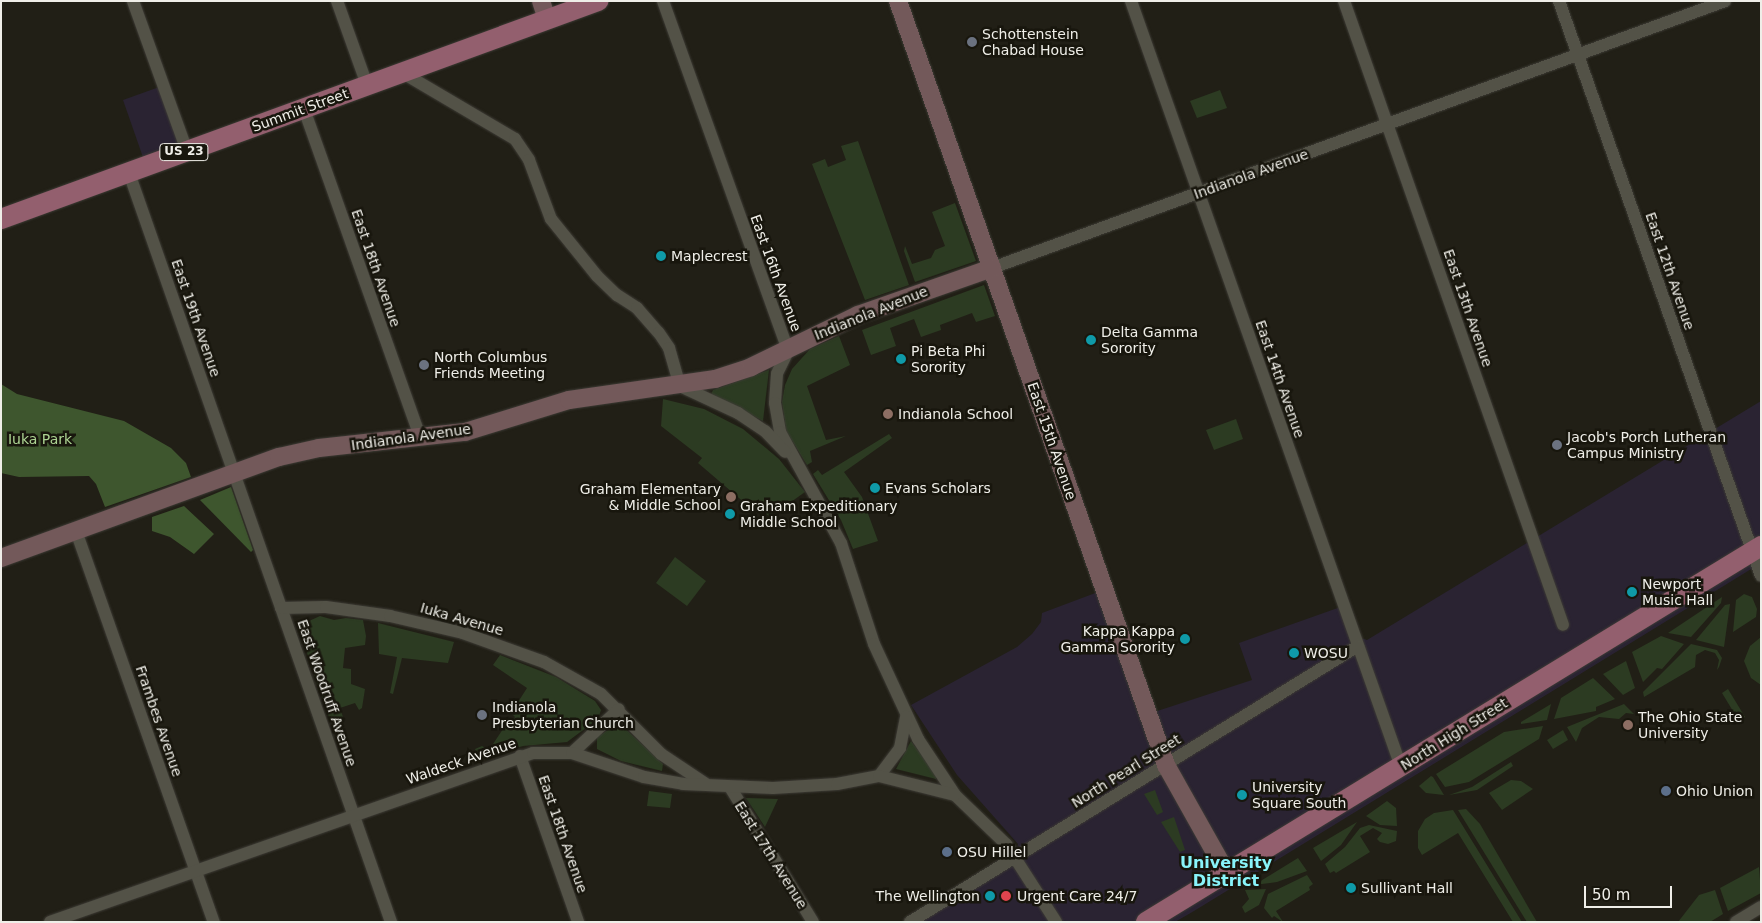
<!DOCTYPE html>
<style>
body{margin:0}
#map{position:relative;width:1762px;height:923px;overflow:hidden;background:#211f16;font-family:"DejaVu Sans",sans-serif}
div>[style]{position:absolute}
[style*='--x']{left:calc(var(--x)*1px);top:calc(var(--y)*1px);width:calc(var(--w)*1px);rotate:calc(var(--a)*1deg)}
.commercial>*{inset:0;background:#2a2332}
.green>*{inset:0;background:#2c3b22}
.forest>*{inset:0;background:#3e562e}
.roads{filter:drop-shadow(0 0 1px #3d3b35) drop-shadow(0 0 1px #3d3b35)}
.street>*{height:12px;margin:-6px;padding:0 6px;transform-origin:6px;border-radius:6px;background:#535247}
.secondary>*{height:18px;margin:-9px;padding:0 9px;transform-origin:9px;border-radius:9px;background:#73595a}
.primary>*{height:20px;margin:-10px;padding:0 10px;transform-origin:10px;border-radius:10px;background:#935f6e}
.dots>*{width:14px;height:14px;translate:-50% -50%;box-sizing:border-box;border:2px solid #18160d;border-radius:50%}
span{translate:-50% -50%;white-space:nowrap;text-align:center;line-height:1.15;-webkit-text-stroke:5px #18160d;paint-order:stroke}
.shield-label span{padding:1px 4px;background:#18160d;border:1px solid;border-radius:4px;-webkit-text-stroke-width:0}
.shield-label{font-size:12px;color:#efeee8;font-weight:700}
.poi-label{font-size:14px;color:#efeee8}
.left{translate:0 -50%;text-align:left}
.right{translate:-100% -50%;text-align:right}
.street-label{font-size:14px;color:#efeee8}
.park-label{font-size:14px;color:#add493}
.quarter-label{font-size:16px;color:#88f4fa;font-weight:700}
.frame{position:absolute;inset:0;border:2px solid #efeee8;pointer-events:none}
.scale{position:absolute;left:1584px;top:886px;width:88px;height:22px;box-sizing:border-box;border:2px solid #efeee8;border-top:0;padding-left:6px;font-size:15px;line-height:18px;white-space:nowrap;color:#efeee8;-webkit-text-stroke:4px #18160d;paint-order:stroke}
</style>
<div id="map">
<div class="commercial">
<i style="clip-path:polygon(162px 86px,185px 149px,145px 163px,123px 100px)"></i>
<i style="clip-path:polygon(1761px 401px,1761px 563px,1194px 911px,1175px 922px,910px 922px,1015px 857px,1018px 844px,957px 775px,911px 705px,1017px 647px,1032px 634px,1041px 622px,1042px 613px,1098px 592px,1142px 716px,1252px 680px,1239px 643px,1349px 604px,1361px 638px,1367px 640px)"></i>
</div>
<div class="green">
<i style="clip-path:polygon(1220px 90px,1227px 108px,1197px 118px,1190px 101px)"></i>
<i style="clip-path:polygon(858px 141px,909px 285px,865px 300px,812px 164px,825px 159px,828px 167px,846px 160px,841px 146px)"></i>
<i style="clip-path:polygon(955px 203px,976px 261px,915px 282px,904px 251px,905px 246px,912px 264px,931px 258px,935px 250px,945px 246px,932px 212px)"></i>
<i style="clip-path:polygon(984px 285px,995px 316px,976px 322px,972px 313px,940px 325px,941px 330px,921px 337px,914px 319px,890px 328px,896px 346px,871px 355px,862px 330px)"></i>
<i style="clip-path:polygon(839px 336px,850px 365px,807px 386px,826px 440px,846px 436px,810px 451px,812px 462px,807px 465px,786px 431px,782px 402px,785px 385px,792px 369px,810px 349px)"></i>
<i style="clip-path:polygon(769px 370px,763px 421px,711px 394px,713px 390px)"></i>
<i style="clip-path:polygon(663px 399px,704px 409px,743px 429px,779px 459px,805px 492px,770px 517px,757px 506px,753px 510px,698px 463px,702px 458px,661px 426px)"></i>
<i style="clip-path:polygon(1236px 419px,1243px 439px,1214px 450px,1206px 430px)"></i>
<i style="clip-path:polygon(889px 434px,892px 438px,844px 472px,862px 497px,878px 541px,853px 549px,841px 520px,813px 474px,818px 470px,822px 475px)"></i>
<i style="clip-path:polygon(675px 557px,706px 581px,687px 606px,656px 583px)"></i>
<i style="clip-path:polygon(1744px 594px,1752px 597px,1757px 609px,1756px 617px,1733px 632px,1736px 600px)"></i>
<i style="clip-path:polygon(1722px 597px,1721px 603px,1691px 637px,1668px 633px)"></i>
<i style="clip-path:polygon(1730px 604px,1724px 647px,1696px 640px,1725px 605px)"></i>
<i style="clip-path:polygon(320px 616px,334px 620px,346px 618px,363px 620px,366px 636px,365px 645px,345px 648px,343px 668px,351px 669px,351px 684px,365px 689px,362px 708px,359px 710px,355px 703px,340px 708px,343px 717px,330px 721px,302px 638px,309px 621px)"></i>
<i style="clip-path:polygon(378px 623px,454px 642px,448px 663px,402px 658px,393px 694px,390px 693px,397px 657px,379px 654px)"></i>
<i style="clip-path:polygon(1661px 636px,1684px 644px,1662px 669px,1657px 668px,1643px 682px,1632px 652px)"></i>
<i style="clip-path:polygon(1761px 637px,1761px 685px,1751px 678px,1744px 661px,1750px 646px)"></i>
<i style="clip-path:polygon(1691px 644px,1717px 650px,1722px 658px,1719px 667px,1717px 670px,1719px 660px,1715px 653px,1705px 650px,1696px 655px,1695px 667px,1644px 697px,1643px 692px)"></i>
<i style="clip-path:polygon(500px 655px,556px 677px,595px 701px,601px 710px,598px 719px,567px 742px,523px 746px,479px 760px,475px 749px,482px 746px,489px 750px,505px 726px,508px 727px,515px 717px,511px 713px,527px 688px,493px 665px)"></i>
<i style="clip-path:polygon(1626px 661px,1635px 688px,1623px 695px,1603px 674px)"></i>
<i style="clip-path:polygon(1593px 678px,1615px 699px,1596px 707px,1596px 711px,1554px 719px,1561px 698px)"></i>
<i style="clip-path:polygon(1728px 689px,1745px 717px,1739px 721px,1722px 693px)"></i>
<i style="clip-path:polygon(1551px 704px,1547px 720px,1521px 724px,1521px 722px)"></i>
<i style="clip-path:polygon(1624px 704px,1634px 714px,1626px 713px,1619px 719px,1599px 717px,1582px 728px,1576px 742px,1567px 727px)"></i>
<i style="clip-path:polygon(619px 723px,663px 764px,662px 771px,621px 761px,597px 749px,597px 737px)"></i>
<i style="clip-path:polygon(1543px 726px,1539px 739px,1469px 782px,1445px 787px,1436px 774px,1504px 732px)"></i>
<i style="clip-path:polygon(1563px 730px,1568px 740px,1553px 749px,1547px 740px)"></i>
<i style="clip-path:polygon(911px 741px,936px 774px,936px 779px,896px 769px)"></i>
<i style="clip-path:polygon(1511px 762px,1513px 766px,1477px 790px,1449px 795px,1472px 787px)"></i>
<i style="clip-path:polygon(1431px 776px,1433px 777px,1444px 795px,1426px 793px,1419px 786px)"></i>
<i style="clip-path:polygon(1511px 780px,1521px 781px,1533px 789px,1502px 810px,1489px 793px)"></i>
<i style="clip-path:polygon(1155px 790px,1163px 812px,1157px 815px,1144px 794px)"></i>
<i style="clip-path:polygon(649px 791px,672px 794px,670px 808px,647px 806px)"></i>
<i style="clip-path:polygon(746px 798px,778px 799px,765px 827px)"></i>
<i style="clip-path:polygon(1387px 801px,1396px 808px,1397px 826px,1380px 825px,1366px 816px)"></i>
<i style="clip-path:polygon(1466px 809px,1480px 824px,1537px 922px,1527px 922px,1458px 810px)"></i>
<i style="clip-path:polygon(1453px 810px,1522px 922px,1513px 922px,1458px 833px,1422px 855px,1418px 848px,1418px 831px,1425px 819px,1434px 813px)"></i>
<i style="clip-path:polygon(1174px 817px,1185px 850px,1180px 852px,1161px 822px)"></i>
<i style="clip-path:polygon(1357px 822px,1341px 845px,1321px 861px,1313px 848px)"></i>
<i style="clip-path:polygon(1369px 825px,1397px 831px,1396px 841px,1388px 844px,1380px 842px,1377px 839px,1382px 833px,1373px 828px,1360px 836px,1370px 852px,1336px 873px,1334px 871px,1330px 873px,1325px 864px,1345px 847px,1360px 828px)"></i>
<i style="clip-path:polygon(1298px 858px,1307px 871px,1277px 882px,1254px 885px)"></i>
<i style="clip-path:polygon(1759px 867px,1761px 893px,1728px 911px,1720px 888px)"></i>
<i style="clip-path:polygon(1307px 875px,1313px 884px,1309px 887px,1310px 890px,1276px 911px,1283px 922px,1274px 916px,1272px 918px,1264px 908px,1268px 894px)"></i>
<i style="clip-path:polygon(1266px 889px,1259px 905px,1245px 913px,1242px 907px,1249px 899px,1245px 890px)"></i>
<i style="clip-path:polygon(1715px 890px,1723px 914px,1710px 922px,1678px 922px,1699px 895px)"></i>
</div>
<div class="forest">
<i style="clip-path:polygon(1px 384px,17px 394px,124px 421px,171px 448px,186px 463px,191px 477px,105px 507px,96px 484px,89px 476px,19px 477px,1px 473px)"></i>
<i style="clip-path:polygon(231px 487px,253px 550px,251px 552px,200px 500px)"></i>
<i style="clip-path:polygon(184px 506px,214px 534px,194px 554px,170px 537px,152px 531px,152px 517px)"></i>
</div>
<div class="roads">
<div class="street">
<i style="--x:133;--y:1;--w:159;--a:70.2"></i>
<i style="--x:337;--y:1;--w:89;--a:70.3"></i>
<i style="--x:663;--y:1;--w:372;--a:70.3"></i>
<i style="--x:788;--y:351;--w:25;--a:116"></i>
<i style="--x:777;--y:374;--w:29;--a:94"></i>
<i style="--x:775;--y:403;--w:29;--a:80"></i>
<i style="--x:780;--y:432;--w:127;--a:61.2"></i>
<i style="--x:841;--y:543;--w:106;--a:71.9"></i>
<i style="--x:874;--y:644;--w:105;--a:65.1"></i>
<i style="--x:918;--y:739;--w:67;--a:56.5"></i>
<i style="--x:955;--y:795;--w:71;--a:43.9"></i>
<i style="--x:1006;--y:844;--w:93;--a:57.3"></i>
<i style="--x:1131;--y:1;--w:812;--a:70.58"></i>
<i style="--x:1344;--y:1;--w:661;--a:70.66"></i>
<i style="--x:1559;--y:1;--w:609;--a:70.64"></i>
<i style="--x:403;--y:73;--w:130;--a:30.5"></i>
<i style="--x:515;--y:139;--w:25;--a:56"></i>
<i style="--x:529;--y:160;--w:63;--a:69.6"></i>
<i style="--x:551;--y:219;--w:73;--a:51.1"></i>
<i style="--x:597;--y:276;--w:28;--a:44"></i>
<i style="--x:617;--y:295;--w:24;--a:33"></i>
<i style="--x:637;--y:308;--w:33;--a:49"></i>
<i style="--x:659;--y:333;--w:18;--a:56"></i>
<i style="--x:669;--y:348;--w:40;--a:74"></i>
<i style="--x:680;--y:386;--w:64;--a:25"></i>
<i style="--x:738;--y:413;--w:32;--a:34"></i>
<i style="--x:765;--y:431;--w:29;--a:46"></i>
<i style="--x:304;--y:109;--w:348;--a:70.5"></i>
<i style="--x:129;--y:173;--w:794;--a:70.72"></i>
<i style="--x:992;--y:268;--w:780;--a:-20.01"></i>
<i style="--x:76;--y:531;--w:415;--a:70.6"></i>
<i style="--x:281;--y:608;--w:45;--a:-1.3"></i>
<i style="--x:326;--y:607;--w:65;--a:8"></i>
<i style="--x:390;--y:616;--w:75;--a:13.1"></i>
<i style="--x:463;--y:633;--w:86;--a:19.7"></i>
<i style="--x:544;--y:662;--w:65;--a:29.3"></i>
<i style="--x:601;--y:694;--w:85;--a:45"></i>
<i style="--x:661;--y:754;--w:54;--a:33.7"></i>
<i style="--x:572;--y:753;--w:64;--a:-43.1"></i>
<i style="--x:520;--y:756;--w:176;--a:70.7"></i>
<i style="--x:879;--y:776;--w:35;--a:-53"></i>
<i style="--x:900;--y:748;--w:32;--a:-79"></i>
<i style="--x:730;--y:787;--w:158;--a:58.4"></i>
<i style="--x:50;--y:922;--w:512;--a:-19.28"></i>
<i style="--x:533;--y:753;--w:39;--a:0"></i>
<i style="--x:572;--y:753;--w:76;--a:18.4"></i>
<i style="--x:644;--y:777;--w:40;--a:10"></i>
<i style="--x:683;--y:784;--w:90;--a:2.5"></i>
<i style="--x:773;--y:788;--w:64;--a:-3.6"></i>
<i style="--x:837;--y:784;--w:43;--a:-10.8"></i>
<i style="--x:879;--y:776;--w:78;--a:14"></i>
<i style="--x:910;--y:922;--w:526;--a:-31.64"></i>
<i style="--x:1736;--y:922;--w:29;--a:-31"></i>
</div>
<div class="secondary">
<i style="--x:541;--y:1;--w:19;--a:72"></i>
<i style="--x:898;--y:1;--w:810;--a:70.67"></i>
<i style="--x:1166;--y:765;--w:123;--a:60.7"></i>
<i style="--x:1;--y:558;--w:296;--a:-20"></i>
<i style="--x:279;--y:457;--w:41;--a:-12.7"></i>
<i style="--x:319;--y:448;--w:147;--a:-6.3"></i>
<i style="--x:465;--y:432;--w:109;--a:-17.1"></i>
<i style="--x:569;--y:400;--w:148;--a:-8.2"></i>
<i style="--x:715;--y:379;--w:38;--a:-18"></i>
<i style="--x:751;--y:367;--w:119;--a:-25.9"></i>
<i style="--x:858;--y:315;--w:142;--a:-19.3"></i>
</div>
<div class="primary">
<i style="--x:1;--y:219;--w:636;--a:-20.06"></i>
<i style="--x:1146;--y:922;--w:721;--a:-31.44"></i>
</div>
</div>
<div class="dots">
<i style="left:972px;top:42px;background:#6b7280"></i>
<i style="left:661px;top:256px;background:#0f9aa8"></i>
<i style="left:1091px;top:340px;background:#0f9aa8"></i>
<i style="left:901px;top:359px;background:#0f9aa8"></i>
<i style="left:424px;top:365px;background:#6b7280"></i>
<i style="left:888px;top:414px;background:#8d6e63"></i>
<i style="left:1557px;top:445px;background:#6b7280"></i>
<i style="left:875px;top:488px;background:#0f9aa8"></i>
<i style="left:731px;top:497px;background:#8d6e63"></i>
<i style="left:730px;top:514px;background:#0f9aa8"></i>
<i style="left:1632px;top:592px;background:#0f9aa8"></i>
<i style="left:1185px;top:639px;background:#0f9aa8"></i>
<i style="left:1294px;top:653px;background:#0f9aa8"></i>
<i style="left:482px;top:715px;background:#6b7280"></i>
<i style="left:1628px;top:725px;background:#8d6e63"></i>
<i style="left:1666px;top:791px;background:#5c6f8a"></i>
<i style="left:1242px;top:795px;background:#0f9aa8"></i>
<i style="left:947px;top:852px;background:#5c6f8a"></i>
<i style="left:1351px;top:888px;background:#0f9aa8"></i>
<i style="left:990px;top:896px;background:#0f9aa8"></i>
<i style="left:1006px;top:896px;background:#e0444e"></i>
</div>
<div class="shield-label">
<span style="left:184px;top:152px">US 23</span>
</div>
<div class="poi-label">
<span class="left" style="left:982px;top:42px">Schottenstein<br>Chabad House</span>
<span class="left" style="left:671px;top:256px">Maplecrest</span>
<span class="left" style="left:1101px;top:340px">Delta Gamma<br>Sorority</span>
<span class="left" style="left:911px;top:359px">Pi Beta Phi<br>Sorority</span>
<span class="left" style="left:434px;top:365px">North Columbus<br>Friends Meeting</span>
<span class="left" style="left:898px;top:414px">Indianola School</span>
<span class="left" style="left:1567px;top:445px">Jacob's Porch Lutheran<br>Campus Ministry</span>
<span class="left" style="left:885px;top:488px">Evans Scholars</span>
<span class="right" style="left:721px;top:497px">Graham Elementary<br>&amp; Middle School</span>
<span class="left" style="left:740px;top:514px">Graham Expeditionary<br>Middle School</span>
<span class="left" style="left:1642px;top:592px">Newport<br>Music Hall</span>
<span class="right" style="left:1175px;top:639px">Kappa Kappa<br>Gamma Sorority</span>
<span class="left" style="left:1304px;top:653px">WOSU</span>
<span class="left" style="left:492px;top:715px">Indianola<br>Presbyterian Church</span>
<span class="left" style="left:1638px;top:725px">The Ohio State<br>University</span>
<span class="left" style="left:1252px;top:795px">University<br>Square South</span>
<span class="left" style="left:1676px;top:791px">Ohio Union</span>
<span class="left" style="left:957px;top:852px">OSU Hillel</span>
<span class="left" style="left:1361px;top:888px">Sullivant Hall</span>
<span class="right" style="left:980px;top:896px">The Wellington</span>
<span class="left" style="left:1017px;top:896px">Urgent Care 24/7</span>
</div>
<div class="street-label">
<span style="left:300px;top:110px;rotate:-20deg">Summit Street</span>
<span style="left:1251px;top:174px;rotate:-20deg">Indianola Avenue</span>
<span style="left:376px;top:268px;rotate:71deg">East 18th Avenue</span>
<span style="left:1670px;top:271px;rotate:71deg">East 12th Avenue</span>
<span style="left:776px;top:273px;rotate:70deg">East 16th Avenue</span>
<span style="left:1468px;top:308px;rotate:71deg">East 13th Avenue</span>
<span style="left:871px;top:313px;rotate:-22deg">Indianola Avenue</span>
<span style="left:196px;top:318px;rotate:71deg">East 19th Avenue</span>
<span style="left:1280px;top:379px;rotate:71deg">East 14th Avenue</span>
<span style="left:411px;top:437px;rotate:-8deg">Indianola Avenue</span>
<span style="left:1052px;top:441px;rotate:71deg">East 15th Avenue</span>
<span style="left:462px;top:619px;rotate:16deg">Iuka Avenue</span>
<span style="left:327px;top:693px;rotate:71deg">East Woodruff Avenue</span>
<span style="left:159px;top:721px;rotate:71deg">Frambes Avenue</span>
<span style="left:1454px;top:734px;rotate:-32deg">North High Street</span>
<span style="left:461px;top:761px;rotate:-19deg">Waldeck Avenue</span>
<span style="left:1126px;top:771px;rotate:-32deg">North Pearl Street</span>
<span style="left:563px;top:834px;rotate:71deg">East 18th Avenue</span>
<span style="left:771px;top:855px;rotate:58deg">East 17th Avenue</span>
</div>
<div class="park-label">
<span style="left:40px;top:439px">Iuka Park</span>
</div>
<div class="quarter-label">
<span style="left:1226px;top:872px">University<br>District</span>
</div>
<div class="frame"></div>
<div class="scale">50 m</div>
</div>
